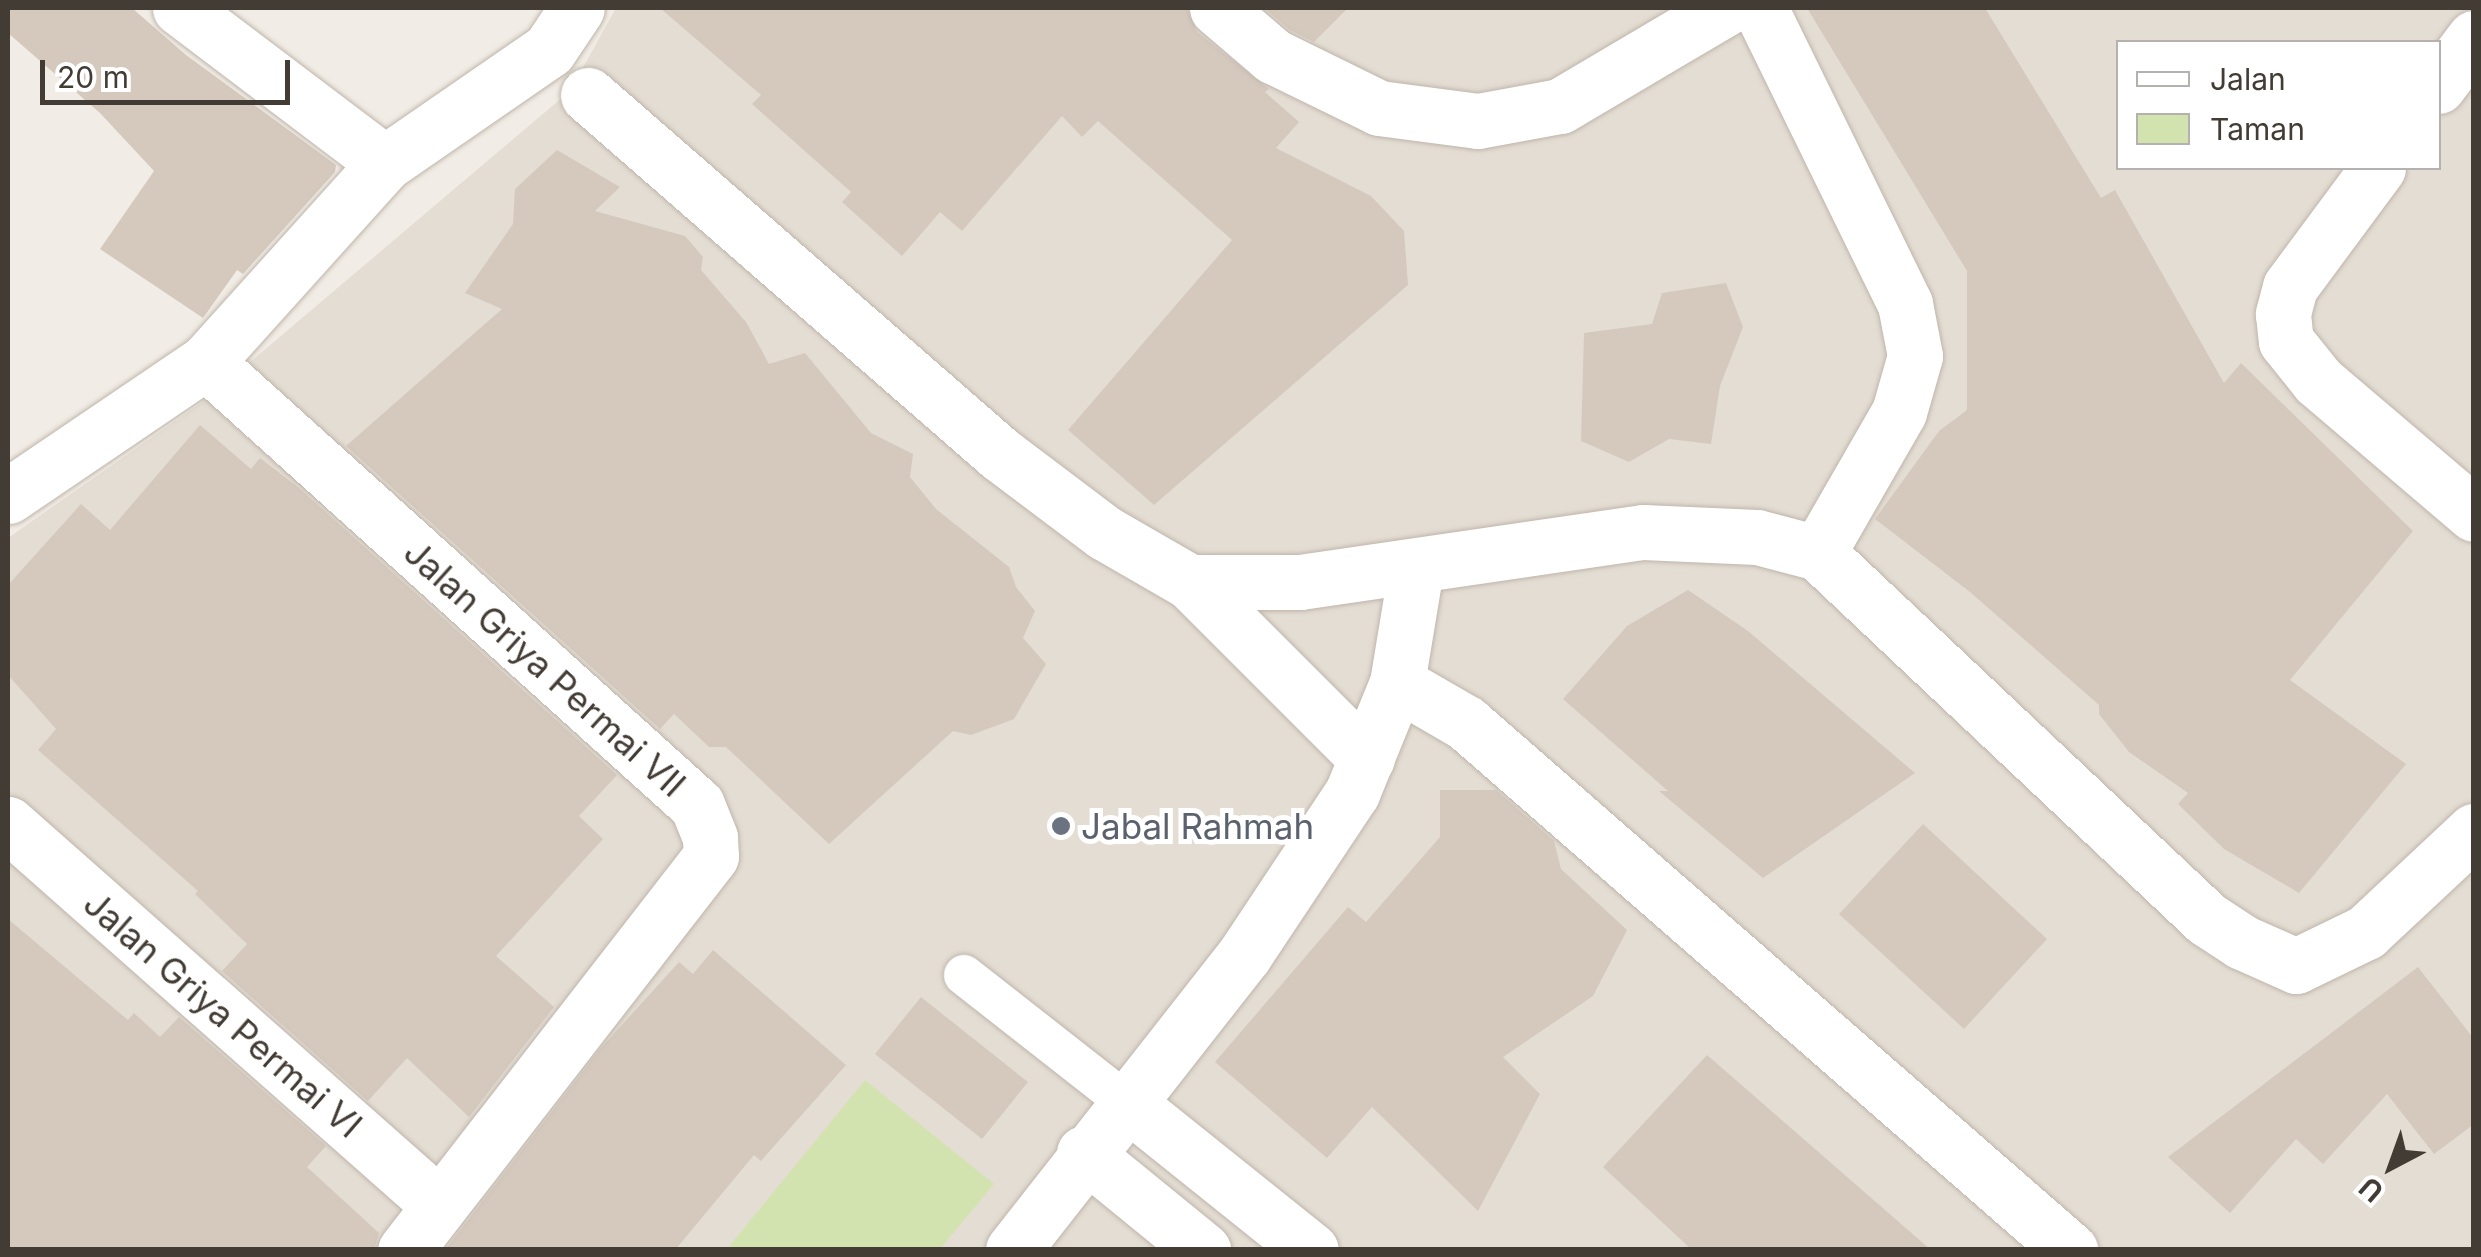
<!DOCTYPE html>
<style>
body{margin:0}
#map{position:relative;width:2481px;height:1257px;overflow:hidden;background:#f1ece5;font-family:Inter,sans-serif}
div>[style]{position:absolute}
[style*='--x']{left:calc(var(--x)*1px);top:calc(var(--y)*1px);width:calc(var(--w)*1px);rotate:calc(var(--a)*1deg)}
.residential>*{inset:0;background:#e4ddd3}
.green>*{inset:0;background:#d2e3b0}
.building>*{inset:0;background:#d5c9be}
.roads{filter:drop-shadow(0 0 2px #bfb5ab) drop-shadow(0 0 2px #bfb5ab)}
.lane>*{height:40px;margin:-20px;padding:0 20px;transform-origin:20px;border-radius:20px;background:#fff}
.street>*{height:55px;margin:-27.5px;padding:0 27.5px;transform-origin:27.5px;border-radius:27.5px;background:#fff}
.dots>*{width:28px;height:28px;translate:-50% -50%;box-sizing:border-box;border:5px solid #fff;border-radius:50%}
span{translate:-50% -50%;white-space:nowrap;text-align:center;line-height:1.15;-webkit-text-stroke:10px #fff;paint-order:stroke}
.street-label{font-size:35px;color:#433c35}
.worship-label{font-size:35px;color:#5b616d}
.left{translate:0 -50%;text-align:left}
.frame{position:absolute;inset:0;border:10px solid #433c35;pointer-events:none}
.legend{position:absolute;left:2116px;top:40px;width:325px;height:130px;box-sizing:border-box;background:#fff;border:2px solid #b4b1ae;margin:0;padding:12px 18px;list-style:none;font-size:30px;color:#433c35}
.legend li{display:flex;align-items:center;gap:20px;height:50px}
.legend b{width:50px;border:2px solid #b4b1ae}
.north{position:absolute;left:2341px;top:1117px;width:100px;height:100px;-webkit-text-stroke:8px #fff;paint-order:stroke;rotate:221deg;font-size:28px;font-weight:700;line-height:40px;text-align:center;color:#433c35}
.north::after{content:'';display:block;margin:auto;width:35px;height:45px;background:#433c35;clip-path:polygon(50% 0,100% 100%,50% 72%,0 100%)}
.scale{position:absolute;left:40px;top:60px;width:250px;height:45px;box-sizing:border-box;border:5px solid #433c35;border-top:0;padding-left:12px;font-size:30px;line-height:35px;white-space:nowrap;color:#433c35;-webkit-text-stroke:8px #fff;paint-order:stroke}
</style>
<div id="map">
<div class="residential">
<i style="clip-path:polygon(evenodd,616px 8px,2473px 8px,2473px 1249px,8px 1249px,8px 538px,204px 401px,570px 91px,616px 8px,2118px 42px,2438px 42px,2438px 168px,2118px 168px,2118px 42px)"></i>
</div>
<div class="green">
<i style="clip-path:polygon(865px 1080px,994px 1184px,940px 1249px,727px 1249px)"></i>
</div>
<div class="building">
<i style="clip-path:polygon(8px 8px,132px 8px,186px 55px,336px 165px,335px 172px,243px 274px,237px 270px,203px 318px,100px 249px,154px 171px,100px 113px,8px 33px)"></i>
<i style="clip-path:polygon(660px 8px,1187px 8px,1197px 32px,1269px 89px,1265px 92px,1299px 122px,1276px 148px,1371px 196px,1404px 231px,1408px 285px,1154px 505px,1068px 430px,1232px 240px,1098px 121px,1082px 137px,1062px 116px,962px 231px,940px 212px,902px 256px,842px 202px,851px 192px,752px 104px,761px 95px)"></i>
<i style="clip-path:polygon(1264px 8px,1348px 8px,1314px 42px,1290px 30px)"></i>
<i style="clip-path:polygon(1807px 8px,1985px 8px,2101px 198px,2115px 190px,2224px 383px,2241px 363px,2413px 531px,2290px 680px,2406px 764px,2299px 893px,2224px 849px,2178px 804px,2188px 793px,2129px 752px,2099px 714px,2099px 705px,1970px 592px,1875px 519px,1939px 431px,1967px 410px,1967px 271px)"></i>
<i style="clip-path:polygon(557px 150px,620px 187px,595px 211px,685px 236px,703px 257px,701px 270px,746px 322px,769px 364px,805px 353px,871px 433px,913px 454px,910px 477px,936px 509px,1009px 567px,1016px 587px,1035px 611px,1023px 638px,1046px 664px,1014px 719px,971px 735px,953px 731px,829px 844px,726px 747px,709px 747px,674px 714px,660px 729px,346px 446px,502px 309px,465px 293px,513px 224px,515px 189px)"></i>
<i style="clip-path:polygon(1726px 283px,1743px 327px,1720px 386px,1711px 444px,1669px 439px,1629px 462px,1581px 441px,1584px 333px,1652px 324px,1662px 293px)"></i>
<i style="clip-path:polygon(200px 425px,251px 469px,260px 458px,299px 488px,617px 775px,579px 816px,603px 839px,496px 956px,554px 1007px,469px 1117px,407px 1058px,368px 1101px,222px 971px,247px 944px,195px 894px,198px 891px,38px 750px,56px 729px,8px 675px,8px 585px,81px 504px,110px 530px)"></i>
<i style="clip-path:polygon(1688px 590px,1748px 631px,1915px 773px,1763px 878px,1659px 791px,1668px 791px,1563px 699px,1627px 626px)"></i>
<i style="clip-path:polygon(1440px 790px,1496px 790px,1554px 841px,1561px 869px,1627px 930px,1593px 996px,1503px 1057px,1540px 1094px,1478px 1211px,1372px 1107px,1327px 1158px,1215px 1062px,1348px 907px,1366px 922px,1440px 837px)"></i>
<i style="clip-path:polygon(1923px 824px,2047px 939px,1964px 1029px,1839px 914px)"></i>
<i style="clip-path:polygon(8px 919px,128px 1020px,134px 1013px,160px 1037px,179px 1017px,326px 1146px,307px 1167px,379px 1233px,374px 1250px,8px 1250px)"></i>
<i style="clip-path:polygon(713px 950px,846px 1065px,761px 1161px,754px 1155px,675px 1250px,445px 1250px,601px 1048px,679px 962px,693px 974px)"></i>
<i style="clip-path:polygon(2418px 967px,2474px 1039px,2474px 1124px,2434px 1154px,2387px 1094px,2323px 1164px,2296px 1139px,2230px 1213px,2168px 1157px)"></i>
<i style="clip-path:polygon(921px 997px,1028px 1082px,982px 1139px,875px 1054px)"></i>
<i style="clip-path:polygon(1707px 1055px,1931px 1250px,1692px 1250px,1603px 1167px)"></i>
</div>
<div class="roads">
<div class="lane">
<i style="--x:964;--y:975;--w:206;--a:38.1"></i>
</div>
<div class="street">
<i style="--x:180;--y:8;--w:257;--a:37.1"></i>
<i style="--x:1217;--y:8;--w:74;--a:40.6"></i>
<i style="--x:1273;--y:56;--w:118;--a:26.1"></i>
<i style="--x:1379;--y:108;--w:100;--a:7.5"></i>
<i style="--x:1478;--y:121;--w:83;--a:-10.4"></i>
<i style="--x:1560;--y:106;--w:193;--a:-30.6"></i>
<i style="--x:1760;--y:8;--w:330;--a:63.9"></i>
<i style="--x:1905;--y:304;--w:53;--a:79.1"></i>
<i style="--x:1915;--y:356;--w:58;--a:105.9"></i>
<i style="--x:1899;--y:412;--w:163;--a:119.9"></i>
<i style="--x:2438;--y:86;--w:60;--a:-53.1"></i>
<i style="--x:588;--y:95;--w:546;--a:41.07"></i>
<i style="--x:1000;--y:454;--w:131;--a:37"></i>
<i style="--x:1105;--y:533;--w:98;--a:30"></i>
<i style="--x:1190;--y:582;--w:250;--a:45"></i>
<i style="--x:2378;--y:168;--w:148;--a:126.5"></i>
<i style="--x:2290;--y:287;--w:28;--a:105"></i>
<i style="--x:2283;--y:314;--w:27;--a:84"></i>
<i style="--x:2286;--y:341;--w:51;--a:51.3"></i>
<i style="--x:2318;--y:381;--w:205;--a:40.4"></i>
<i style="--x:206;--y:362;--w:661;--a:42.06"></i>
<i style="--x:697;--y:805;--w:35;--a:68"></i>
<i style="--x:710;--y:838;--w:18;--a:87"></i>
<i style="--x:711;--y:856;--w:499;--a:127.8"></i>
<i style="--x:8;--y:496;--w:239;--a:-34.1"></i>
<i style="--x:206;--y:362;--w:268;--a:-48"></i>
<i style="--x:385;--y:163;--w:199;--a:-34.6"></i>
<i style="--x:549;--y:50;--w:50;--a:-56.3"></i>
<i style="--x:1190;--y:582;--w:110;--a:0"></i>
<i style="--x:1300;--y:582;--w:347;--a:-8.3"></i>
<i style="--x:1643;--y:532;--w:114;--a:2.5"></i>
<i style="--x:1757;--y:537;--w:63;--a:14.7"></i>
<i style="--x:1818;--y:553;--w:534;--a:43.26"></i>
<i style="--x:2207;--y:919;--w:42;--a:33.3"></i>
<i style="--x:2242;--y:942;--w:59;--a:24"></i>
<i style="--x:2296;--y:966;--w:78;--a:-25.9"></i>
<i style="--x:2366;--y:932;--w:148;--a:-43.1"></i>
<i style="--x:1397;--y:683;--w:80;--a:30.1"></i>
<i style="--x:1466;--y:723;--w:802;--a:41.11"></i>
<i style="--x:8;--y:824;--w:574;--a:41.47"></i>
<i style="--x:1126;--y:1102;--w:237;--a:38.7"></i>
<i style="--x:1084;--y:1153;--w:154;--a:39.2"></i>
<i style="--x:1013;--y:1250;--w:376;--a:-51.9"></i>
<i style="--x:1245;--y:954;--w:193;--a:-56.4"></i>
<i style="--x:1352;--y:793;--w:119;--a:-67.8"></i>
<i style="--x:1397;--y:683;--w:117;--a:-80.6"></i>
</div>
</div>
<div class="dots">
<i style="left:1061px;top:826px;background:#6b7280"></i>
</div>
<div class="street-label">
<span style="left:545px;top:668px;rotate:42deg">Jalan Griya Permai VII</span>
<span style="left:223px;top:1014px;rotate:41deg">Jalan Griya Permai VI</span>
</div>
<div class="worship-label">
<span class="left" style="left:1081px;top:826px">Jabal Rahmah</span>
</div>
<div class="frame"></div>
<ul class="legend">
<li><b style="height:12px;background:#fff"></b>Jalan</li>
<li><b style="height:28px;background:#d2e3b0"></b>Taman</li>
</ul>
<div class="north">U</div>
<div class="scale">20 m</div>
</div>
